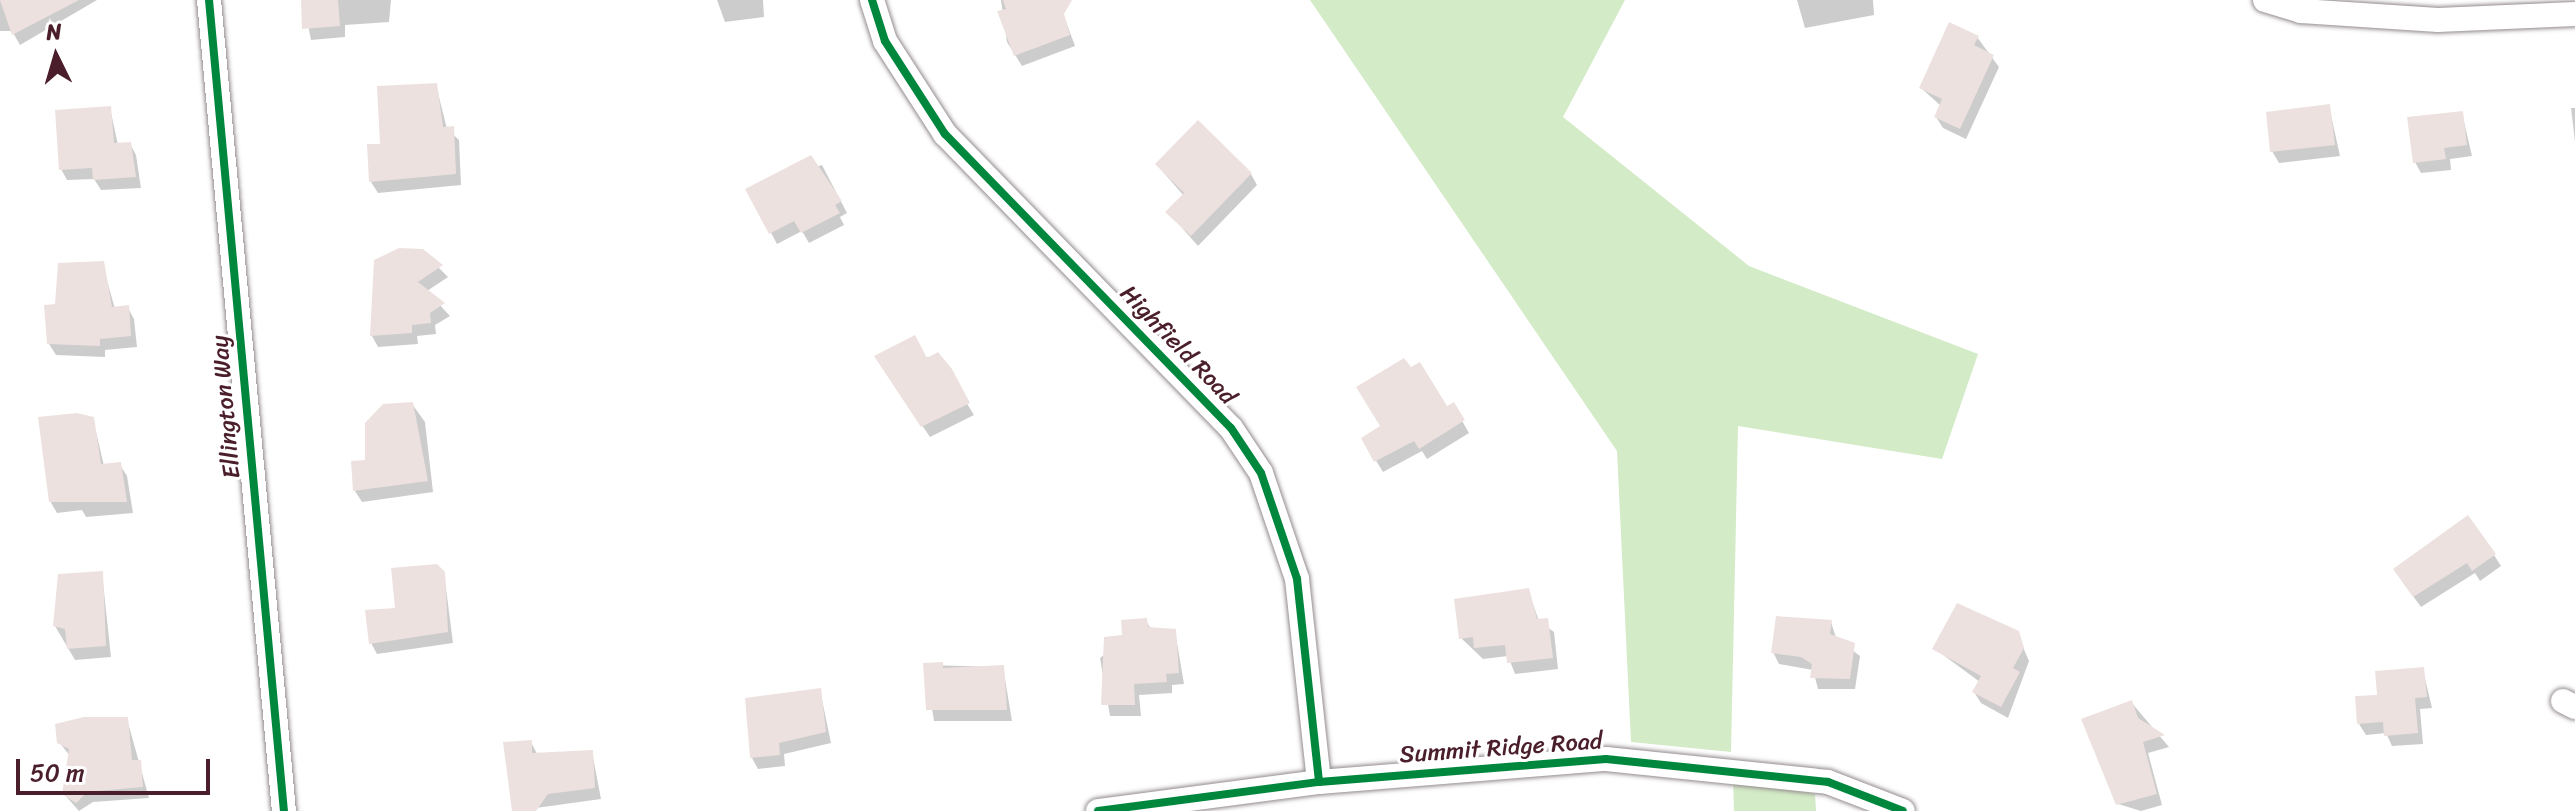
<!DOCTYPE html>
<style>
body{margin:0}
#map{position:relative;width:2575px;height:811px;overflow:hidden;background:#fff;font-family:Sriracha,sans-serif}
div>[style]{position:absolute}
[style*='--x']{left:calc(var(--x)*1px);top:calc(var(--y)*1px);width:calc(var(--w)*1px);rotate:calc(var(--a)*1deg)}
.green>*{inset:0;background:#d3ebc6}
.shadow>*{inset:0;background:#0003}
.building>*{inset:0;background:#ede1df}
.roads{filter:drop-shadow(0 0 2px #948c8e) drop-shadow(0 0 2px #948c8e)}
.minor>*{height:24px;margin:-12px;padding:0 12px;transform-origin:12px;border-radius:12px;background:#fff}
.cycleway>*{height:8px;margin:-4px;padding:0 4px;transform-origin:4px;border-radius:4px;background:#00873e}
span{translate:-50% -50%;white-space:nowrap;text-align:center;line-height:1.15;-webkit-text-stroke:6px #fff;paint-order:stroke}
.street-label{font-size:24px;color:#4a1f2b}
.north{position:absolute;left:16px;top:16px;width:80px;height:80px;-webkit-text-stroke:6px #fff;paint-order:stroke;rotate:355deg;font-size:22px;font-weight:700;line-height:32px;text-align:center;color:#4a1f2b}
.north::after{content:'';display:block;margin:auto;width:28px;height:36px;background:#4a1f2b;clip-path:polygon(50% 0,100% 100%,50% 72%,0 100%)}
.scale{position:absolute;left:16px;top:759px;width:194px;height:36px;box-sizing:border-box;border:4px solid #4a1f2b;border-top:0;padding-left:10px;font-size:24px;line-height:28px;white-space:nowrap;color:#4a1f2b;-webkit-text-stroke:6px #fff;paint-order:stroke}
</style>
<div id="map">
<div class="green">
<i style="clip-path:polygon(1310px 0,1625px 0,1563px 117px,1749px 266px,1978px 354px,1942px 459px,1738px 426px,1731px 752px,1631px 742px,1617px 451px)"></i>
<i style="clip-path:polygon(1733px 779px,1815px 794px,1816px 811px,1734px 811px)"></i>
</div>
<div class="shadow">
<i style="clip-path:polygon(0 0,97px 0,20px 45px,12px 31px,0 31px)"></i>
<i style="clip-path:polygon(303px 0,391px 0,389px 22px,345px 25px,345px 37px,311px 40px)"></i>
<i style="clip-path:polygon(717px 0,763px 0,764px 17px,725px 22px)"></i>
<i style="clip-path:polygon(1001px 0,1058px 0,1075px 46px,1022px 66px,1007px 42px)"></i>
<i style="clip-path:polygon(1797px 0,1873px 0,1874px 15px,1805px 28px)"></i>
<i style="clip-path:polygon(1977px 37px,1999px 67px,1966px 139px,1943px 128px,1936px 117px,1941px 106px,1921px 88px)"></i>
<i style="clip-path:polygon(436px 85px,447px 129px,459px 140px,461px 185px,378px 193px,371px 182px,382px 146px)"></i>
<i style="clip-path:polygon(2329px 106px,2340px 156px,2279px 163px,2272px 151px)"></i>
<i style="clip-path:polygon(110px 108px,118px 145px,130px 144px,136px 155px,141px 188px,101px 190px,94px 179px,67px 180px,61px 169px)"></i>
<i style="clip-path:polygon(2571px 108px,2575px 108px,2575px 142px)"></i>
<i style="clip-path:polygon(2462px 113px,2472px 156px,2450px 159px,2451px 170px,2421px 173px,2415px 162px)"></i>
<i style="clip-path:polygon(822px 165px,847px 213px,840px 217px,844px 225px,809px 243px,802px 231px,777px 244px,748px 190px)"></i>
<i style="clip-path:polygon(1157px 165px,1251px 174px,1257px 185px,1198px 246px,1168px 212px,1184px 196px)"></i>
<i style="clip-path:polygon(422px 251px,448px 277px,427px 291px,450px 316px,435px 325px,436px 334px,417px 336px,418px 344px,378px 347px,372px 336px)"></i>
<i style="clip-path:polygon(102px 263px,115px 309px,128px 308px,134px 319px,137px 347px,105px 350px,105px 357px,56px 355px,49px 344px,57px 305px)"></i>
<i style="clip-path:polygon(937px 355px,974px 415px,930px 437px,883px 368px)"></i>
<i style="clip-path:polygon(412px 404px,425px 422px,433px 492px,362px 502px,355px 491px,367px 462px)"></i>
<i style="clip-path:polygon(1453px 405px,1469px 433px,1427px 459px,1422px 451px,1383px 472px,1363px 439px)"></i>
<i style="clip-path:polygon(93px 419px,104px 466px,120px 465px,127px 476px,133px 513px,86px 517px,82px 510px,57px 513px,50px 501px)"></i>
<i style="clip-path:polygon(2494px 555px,2501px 566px,2480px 581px,2475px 573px,2421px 607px,2402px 581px)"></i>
<i style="clip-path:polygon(102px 573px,111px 657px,75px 660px,55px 626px)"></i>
<i style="clip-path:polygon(444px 573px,453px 643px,377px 654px,371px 643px,397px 610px)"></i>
<i style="clip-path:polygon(1528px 590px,1539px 621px,1554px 632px,1558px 669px,1515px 674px,1508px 656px,1483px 659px,1461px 638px)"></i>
<i style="clip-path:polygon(1146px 621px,1151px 629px,1175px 631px,1184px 684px,1172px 685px,1172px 693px,1139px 695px,1141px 716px,1110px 716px,1100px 658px)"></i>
<i style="clip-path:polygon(1831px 622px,1836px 638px,1860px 656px,1855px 689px,1818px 689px,1813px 670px,1779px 664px,1773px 652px)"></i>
<i style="clip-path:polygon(2017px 633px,2029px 661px,2008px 718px,1981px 703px,1974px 692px,1980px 682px,1935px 649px)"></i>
<i style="clip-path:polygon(925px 665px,1003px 667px,1012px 721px,934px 721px)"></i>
<i style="clip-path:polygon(2423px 670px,2432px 708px,2420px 709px,2423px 744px,2392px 746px,2386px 733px,2366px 735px,2359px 724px,2379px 697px)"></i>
<i style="clip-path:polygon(820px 690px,831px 743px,784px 754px,785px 766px,758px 769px,752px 758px)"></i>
<i style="clip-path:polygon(2131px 702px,2169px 747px,2148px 753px,2162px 805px,2141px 811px,2118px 804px)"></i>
<i style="clip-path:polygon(127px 719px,149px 798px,93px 802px,79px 811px,64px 794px,70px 756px,59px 742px)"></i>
<i style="clip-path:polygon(531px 742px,537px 754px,592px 752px,601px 799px,514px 811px)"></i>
</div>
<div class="building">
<i style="clip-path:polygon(0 0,79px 0,12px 35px)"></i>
<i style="clip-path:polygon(301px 0,338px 0,340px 26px,302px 29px)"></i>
<i style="clip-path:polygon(1003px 0,1072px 0,1064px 14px,1070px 35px,1014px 56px,997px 11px,1006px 9px)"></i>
<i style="clip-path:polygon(1949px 22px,1979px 36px,1974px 45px,1994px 55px,1960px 129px,1934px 117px,1942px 99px,1919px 88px)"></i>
<i style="clip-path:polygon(437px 83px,443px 127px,454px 126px,456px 174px,369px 182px,367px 144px,380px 144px,377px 86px)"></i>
<i style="clip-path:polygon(2330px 104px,2335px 145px,2270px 152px,2266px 112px)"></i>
<i style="clip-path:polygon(111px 106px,114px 143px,131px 142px,136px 177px,93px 180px,92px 168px,59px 170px,55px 110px)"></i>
<i style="clip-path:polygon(2463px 111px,2467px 145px,2444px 148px,2446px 159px,2413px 163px,2407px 117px)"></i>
<i style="clip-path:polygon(1198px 120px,1252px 173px,1191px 236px,1165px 212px,1184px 193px,1155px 164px)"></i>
<i style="clip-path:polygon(811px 155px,842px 201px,835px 205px,840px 213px,801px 233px,794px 221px,769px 234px,745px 189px)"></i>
<i style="clip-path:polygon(399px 248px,423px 249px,443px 265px,418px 282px,445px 303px,430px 313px,431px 323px,412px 325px,412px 333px,370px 336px,374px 260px)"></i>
<i style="clip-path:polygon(104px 261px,112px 307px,129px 305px,131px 336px,100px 339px,100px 346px,47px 344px,44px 305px,55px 304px,58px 263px)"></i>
<i style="clip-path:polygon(915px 335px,927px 358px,938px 352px,952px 369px,970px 403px,921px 427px,874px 356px)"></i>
<i style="clip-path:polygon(1404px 358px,1411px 367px,1420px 362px,1447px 406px,1454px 402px,1465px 420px,1419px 449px,1414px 441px,1374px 462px,1361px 438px,1380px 426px,1356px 387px)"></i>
<i style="clip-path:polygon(413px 402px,428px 481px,353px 491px,351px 461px,365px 460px,365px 423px,383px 404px)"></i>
<i style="clip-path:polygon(77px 413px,94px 417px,101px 464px,121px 462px,127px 502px,49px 502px,38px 417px)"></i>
<i style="clip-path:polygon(2468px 515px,2496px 554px,2472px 571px,2467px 563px,2413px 597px,2393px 569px)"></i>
<i style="clip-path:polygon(437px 564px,445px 572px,448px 632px,369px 644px,365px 610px,395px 608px,391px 568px)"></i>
<i style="clip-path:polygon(103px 571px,106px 646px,67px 649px,65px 629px,53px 626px,58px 574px)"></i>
<i style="clip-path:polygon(1529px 588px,1537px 619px,1548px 618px,1553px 658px,1507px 663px,1505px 645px,1474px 648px,1473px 637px,1459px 639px,1454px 599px)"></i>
<i style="clip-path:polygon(1957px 603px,2019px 631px,2024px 648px,2013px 668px,2020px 672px,2001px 707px,1972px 692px,1981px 676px,1932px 649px)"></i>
<i style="clip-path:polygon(1776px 616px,1832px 620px,1830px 634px,1855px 643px,1850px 679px,1810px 678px,1812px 664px,1801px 657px,1771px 653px)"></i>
<i style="clip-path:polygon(1147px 618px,1148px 627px,1176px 629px,1179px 673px,1166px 674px,1167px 682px,1134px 684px,1135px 705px,1101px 705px,1104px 637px,1122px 635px,1121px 620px)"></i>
<i style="clip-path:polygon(943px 662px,943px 668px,1004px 665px,1007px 710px,926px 710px,923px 663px)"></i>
<i style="clip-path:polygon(2424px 667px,2427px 697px,2415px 698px,2418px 733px,2384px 736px,2383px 722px,2357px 724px,2355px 696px,2377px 695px,2375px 671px)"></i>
<i style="clip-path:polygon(821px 688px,826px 732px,779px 743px,780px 755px,750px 758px,745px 698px)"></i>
<i style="clip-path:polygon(2132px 700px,2138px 718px,2165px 735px,2143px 742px,2157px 794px,2116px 805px,2081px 719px)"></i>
<i style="clip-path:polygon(84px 717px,128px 717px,132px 760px,141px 760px,143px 787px,87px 792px,76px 803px,62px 794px,69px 749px,57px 743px,55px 724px)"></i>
<i style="clip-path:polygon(532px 740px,532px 753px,593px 750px,595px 788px,548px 794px,536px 811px,512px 811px,503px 742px)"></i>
</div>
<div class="roads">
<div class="minor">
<i style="--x:209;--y:0;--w:814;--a:84.72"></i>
<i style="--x:872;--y:0;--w:43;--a:72.4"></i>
<i style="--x:885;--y:41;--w:111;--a:57.2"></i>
<i style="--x:945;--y:134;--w:410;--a:45.8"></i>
<i style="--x:1231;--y:428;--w:54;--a:56.3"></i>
<i style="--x:1261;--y:473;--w:112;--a:71.2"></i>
<i style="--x:1297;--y:579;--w:204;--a:83.8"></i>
<i style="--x:2265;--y:0;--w:38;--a:17"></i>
<i style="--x:2301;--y:11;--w:137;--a:3.8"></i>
<i style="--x:2438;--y:20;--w:137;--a:-2.5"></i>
<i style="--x:2563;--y:701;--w:13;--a:27"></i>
<i style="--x:1098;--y:811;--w:223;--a:-7.5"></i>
<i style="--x:1319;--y:782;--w:288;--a:-4.6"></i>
<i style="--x:1606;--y:759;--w:223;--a:5.9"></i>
<i style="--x:1828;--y:782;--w:80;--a:21.1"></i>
</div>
</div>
<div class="cycleway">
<i style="--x:209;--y:0;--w:814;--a:84.72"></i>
<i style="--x:872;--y:0;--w:43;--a:72.4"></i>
<i style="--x:885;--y:41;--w:111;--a:57.2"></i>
<i style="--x:945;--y:134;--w:410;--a:45.8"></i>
<i style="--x:1231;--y:428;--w:54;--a:56.3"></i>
<i style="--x:1261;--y:473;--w:112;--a:71.2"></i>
<i style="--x:1297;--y:579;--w:204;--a:83.8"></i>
<i style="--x:1098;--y:811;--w:223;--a:-7.5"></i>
<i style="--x:1319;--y:782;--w:288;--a:-4.6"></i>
<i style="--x:1606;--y:759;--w:223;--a:5.9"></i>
<i style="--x:1828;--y:782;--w:80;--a:21.1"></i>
</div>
<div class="street-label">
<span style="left:1178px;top:345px;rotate:46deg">Highfield Road</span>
<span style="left:226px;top:407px;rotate:-95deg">Ellington Way</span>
<span style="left:1501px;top:748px;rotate:-4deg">Summit Ridge Road</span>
</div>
<div class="north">N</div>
<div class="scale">50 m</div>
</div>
